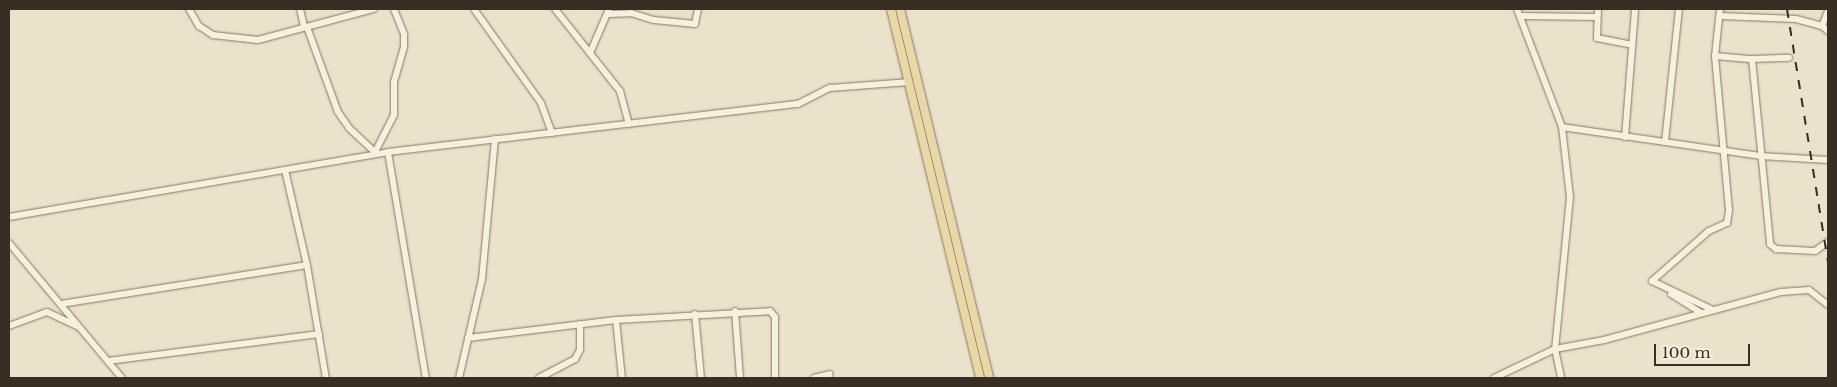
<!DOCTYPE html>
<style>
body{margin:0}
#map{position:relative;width:1837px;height:387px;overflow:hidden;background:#ebe2cb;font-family:"Libre Baskerville",serif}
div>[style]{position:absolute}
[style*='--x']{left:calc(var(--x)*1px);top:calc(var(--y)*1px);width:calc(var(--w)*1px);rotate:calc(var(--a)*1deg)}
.roads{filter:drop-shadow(0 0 1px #867661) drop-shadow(0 0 1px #867661)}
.minor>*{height:6px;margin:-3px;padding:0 3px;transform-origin:3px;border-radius:3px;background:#f6f0de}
.major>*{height:8px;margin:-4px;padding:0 4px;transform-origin:4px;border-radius:4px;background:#e9d7a8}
.rail>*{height:2px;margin-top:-1px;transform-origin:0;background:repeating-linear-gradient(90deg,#382e23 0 9px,transparent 0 18px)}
span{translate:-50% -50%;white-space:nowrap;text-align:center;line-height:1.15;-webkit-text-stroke:4px #f3edda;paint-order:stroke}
.frame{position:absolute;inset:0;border:10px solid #382e23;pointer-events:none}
.scale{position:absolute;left:1654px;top:344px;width:96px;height:22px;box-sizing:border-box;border:2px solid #382e23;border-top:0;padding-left:6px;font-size:15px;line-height:18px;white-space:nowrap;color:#382e23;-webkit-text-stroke:4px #f3edda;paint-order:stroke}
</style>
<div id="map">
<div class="roads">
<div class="minor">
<i style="--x:189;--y:9;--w:20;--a:60"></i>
<i style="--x:199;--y:26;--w:17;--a:33"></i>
<i style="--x:213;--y:35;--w:45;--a:6.3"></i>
<i style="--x:258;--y:40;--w:120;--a:-15"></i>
<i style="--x:300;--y:9;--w:18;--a:77"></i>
<i style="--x:474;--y:9;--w:115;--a:54.5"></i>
<i style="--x:541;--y:103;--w:32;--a:70"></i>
<i style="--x:555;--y:9;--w:105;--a:51.6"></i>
<i style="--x:620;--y:91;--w:34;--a:75"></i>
<i style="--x:1517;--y:9;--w:126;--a:69.1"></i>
<i style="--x:1562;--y:127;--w:70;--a:83.5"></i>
<i style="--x:1570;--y:197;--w:153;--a:95.6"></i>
<i style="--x:1555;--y:349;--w:30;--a:78"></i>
<i style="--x:1598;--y:9;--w:29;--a:92"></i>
<i style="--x:1597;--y:38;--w:36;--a:11"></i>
<i style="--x:608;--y:14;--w:23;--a:-2"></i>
<i style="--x:631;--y:13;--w:24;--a:17"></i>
<i style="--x:654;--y:20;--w:41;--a:5.6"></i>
<i style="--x:695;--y:24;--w:15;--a:-79"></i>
<i style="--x:1520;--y:16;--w:77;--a:0.7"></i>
<i style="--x:1720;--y:16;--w:76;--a:2.3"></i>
<i style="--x:1796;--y:19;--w:27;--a:15"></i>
<i style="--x:1822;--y:26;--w:8;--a:40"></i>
<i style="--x:1822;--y:26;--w:16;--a:-68"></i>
<i style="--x:307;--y:27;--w:90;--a:70"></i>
<i style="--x:338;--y:112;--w:19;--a:55"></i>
<i style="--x:349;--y:128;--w:35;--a:43"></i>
<i style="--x:590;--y:53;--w:48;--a:-66.6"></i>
<i style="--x:1715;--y:56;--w:37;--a:5"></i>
<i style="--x:1752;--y:59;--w:186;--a:84.4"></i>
<i style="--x:1770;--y:244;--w:8;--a:40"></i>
<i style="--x:1776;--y:249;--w:39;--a:3"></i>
<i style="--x:1815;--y:251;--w:16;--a:-35"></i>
<i style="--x:1752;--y:59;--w:37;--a:-2"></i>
<i style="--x:1562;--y:127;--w:200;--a:8.3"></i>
<i style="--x:1760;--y:156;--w:68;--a:3.4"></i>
<i style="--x:1625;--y:137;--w:128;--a:-85.5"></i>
<i style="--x:1665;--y:142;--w:134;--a:-84"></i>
<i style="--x:388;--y:152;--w:229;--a:80.5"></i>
<i style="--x:374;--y:154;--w:44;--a:-62.9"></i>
<i style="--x:394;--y:115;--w:33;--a:-90"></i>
<i style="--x:394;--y:82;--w:37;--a:-74"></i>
<i style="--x:404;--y:46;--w:12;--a:-90"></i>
<i style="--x:404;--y:34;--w:27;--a:-112"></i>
<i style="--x:285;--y:170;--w:98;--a:77"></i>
<i style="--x:307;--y:265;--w:115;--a:80.5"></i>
<i style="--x:9;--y:217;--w:385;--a:-9.7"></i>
<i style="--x:388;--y:152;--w:413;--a:-6.7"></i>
<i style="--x:798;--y:104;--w:36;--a:-27"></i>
<i style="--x:830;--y:88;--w:79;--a:-4.3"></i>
<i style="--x:9;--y:243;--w:176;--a:50.1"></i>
<i style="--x:1652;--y:281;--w:76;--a:-41.3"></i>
<i style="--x:1709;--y:231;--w:20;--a:-24"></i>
<i style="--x:1727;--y:223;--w:13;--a:-81"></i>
<i style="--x:1729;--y:210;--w:155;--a:-95.2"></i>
<i style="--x:1715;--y:56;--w:47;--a:-83.9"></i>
<i style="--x:1652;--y:281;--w:65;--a:25.4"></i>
<i style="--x:1671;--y:294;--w:34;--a:32"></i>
<i style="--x:61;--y:304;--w:249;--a:-9"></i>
<i style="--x:735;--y:311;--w:67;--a:85.7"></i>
<i style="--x:695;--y:314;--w:64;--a:84.6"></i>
<i style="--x:616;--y:320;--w:58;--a:84.1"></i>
<i style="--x:9;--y:326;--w:40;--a:-20.2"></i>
<i style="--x:47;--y:312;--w:33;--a:25"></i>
<i style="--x:468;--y:338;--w:149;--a:-6.9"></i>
<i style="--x:616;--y:320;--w:154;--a:-3.3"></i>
<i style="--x:770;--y:311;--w:8;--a:50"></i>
<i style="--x:775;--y:317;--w:61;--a:90"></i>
<i style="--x:108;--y:361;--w:213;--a:-7.3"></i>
<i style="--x:459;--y:378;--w:102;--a:-76.9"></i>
<i style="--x:482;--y:279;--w:141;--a:-84.7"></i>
<i style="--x:539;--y:378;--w:41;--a:-27.8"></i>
<i style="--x:575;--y:359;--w:10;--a:-61"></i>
<i style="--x:580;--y:350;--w:26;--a:-90"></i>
<i style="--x:814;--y:378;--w:16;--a:-14"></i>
<i style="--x:1494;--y:378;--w:68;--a:-25.4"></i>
<i style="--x:1555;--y:349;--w:50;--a:-10.4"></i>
<i style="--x:1604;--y:340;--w:183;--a:-15.2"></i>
<i style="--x:1781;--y:292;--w:28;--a:-4"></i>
<i style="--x:1809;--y:290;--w:24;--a:38"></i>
</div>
<div class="major">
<i style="--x:891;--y:9;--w:380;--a:76.4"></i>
<i style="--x:900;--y:9;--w:380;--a:76.4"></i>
</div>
</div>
<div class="rail">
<i style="--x:1787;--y:9;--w:257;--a:80.8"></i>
</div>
<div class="frame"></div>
<div class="scale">100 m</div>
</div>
